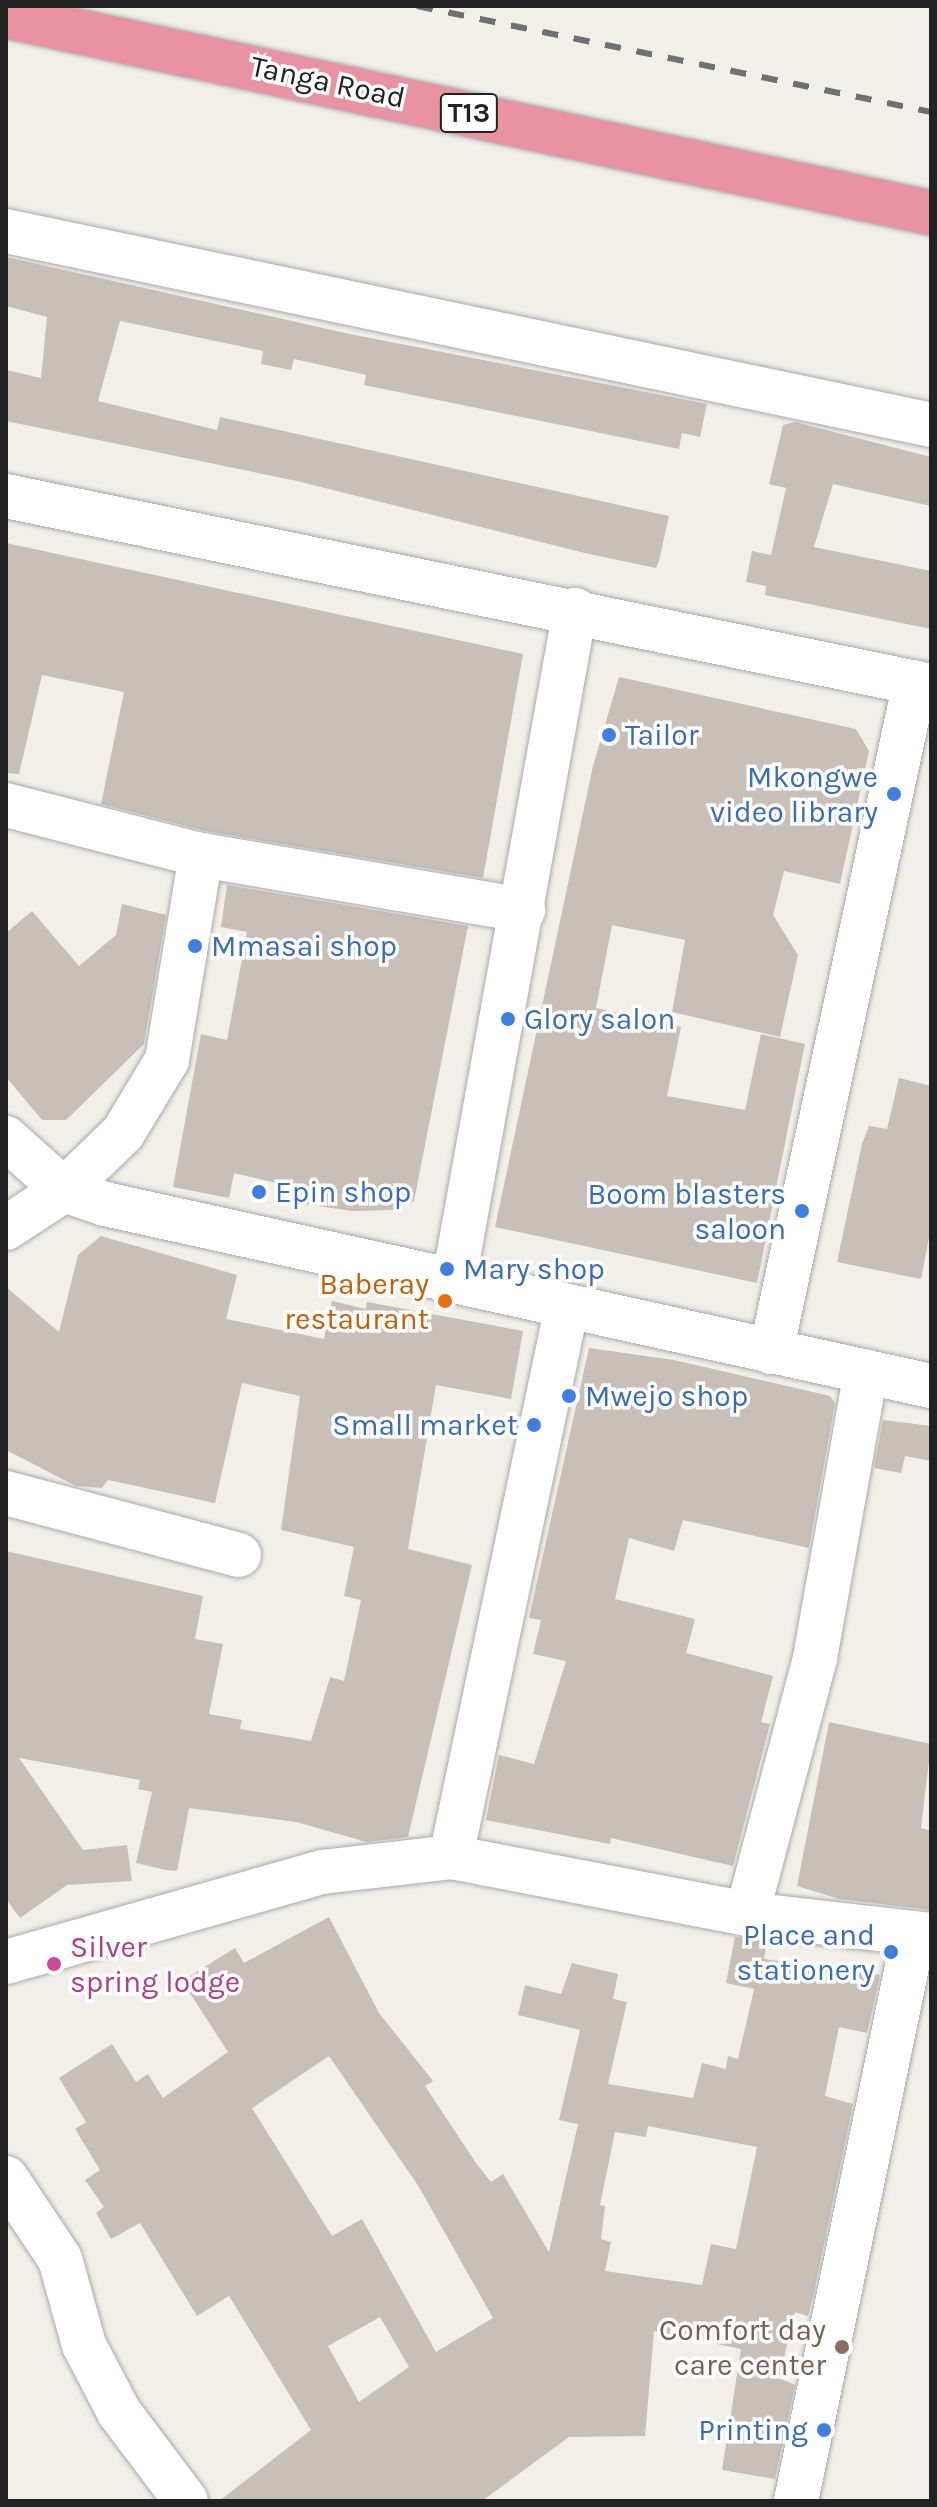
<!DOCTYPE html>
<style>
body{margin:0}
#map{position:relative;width:937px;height:2507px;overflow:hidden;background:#f2efe9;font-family:Karla,sans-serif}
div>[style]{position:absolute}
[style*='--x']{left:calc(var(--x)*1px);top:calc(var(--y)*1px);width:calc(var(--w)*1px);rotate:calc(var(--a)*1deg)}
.building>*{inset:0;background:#c7bfb8}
.roads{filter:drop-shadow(0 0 2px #a9a9a9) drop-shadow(0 0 2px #a9a9a9)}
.minor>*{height:44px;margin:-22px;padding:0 22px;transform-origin:22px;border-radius:22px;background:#fff}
.highway>*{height:44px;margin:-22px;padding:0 22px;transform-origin:22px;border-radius:22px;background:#e892a2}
.rail>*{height:6px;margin-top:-3px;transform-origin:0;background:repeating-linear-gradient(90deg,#707070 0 16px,transparent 0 32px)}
.dots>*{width:22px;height:22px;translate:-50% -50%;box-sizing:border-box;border:4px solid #fff;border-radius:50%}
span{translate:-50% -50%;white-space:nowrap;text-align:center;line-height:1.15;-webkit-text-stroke:7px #fff;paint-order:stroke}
.shield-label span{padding:2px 6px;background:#fff;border:2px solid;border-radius:6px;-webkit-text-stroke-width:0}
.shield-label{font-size:28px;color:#222;font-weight:700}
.street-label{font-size:30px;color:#222}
.shop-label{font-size:30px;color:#366cbe}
.left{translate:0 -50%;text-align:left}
.right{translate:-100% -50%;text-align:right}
.food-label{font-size:30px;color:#c56008}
.hotel-label{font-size:30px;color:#b23c85}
.education-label{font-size:30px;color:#785e54}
.frame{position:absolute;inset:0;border:8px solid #222;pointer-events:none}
</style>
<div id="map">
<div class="building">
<i style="clip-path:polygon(6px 257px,350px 334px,707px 404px,700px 437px,682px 433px,679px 449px,364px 385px,366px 375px,294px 359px,291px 370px,261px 364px,263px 351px,120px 321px,98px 401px,217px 430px,220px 417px,669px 516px,659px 561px,656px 568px,589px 554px,297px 481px,6px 421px,6px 370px,41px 378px,47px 317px,6px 306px)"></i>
<i style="clip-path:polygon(795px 422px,931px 457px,931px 506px,833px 484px,814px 547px,931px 571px,931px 629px,765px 595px,766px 586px,746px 582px,752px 551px,771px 555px,786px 488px,769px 484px,783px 425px)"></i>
<i style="clip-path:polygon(6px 543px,523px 654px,483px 878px,206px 831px,101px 804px,124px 692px,42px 675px,19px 774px,6px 773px)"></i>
<i style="clip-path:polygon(619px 677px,856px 729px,869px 751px,840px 884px,784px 871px,773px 915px,798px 955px,780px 1037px,672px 1012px,685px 940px,612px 925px,596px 1008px,681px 1027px,667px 1096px,745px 1110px,761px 1034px,805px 1044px,757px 1283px,495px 1227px,593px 766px)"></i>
<i style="clip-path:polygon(227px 885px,468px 926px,414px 1201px,393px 1210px,352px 1211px,296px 1203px,297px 1188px,234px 1173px,229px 1198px,173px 1187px,201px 1034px,227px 1040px,247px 932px,221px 927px)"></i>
<i style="clip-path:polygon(122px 904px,166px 915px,144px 1044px,66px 1120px,42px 1120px,6px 1077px,6px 933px,32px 911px,79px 966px,116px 935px)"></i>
<i style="clip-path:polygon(899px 1078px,931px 1086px,931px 1227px,921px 1279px,837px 1262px,862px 1144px,869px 1126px,887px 1129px)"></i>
<i style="clip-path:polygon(101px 1236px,237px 1275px,226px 1319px,324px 1339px,332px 1301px,366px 1309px,367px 1302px,523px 1331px,511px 1399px,436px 1385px,408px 1549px,472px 1565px,408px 1837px,367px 1842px,296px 1822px,189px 1808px,177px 1871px,166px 1870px,136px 1863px,152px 1792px,138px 1789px,140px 1780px,19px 1758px,83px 1850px,127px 1845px,132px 1881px,67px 1885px,20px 1918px,6px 1899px,6px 1551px,203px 1596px,195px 1639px,223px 1644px,209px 1714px,242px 1720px,240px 1729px,311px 1741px,330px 1677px,344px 1681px,361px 1600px,344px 1596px,354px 1547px,281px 1530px,300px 1396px,242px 1383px,215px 1503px,108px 1480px,102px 1488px,76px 1486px,6px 1450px,6px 1287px,59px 1332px,78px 1255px)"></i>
<i style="clip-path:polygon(589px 1348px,674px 1360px,830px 1396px,835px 1403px,809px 1548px,683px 1520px,674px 1551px,629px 1538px,615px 1599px,695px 1619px,686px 1653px,773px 1676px,761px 1722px,770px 1724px,733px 1866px,611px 1838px,610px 1844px,486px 1820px,499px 1755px,534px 1764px,566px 1661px,533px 1654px,541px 1620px,529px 1618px)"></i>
<i style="clip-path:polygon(883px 1420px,931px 1426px,931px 1461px,905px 1456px,901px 1473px,874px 1468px)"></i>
<i style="clip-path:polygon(829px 1722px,931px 1744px,921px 1828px,931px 1831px,931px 1910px,839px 1899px,797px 1886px)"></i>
<i style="clip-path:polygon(evenodd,329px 1917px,379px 2013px,433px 2081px,425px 2086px,476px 2163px,491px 2182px,503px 2174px,549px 2252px,578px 2124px,559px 2120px,580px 2030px,518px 2015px,525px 1985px,561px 1994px,572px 1963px,618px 1974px,613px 1999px,627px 2002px,608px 2084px,693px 2098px,702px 2063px,726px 2069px,728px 2056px,738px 2059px,754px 1989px,726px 1983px,735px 1937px,767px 1941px,764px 1959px,880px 1975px,867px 2033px,839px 2027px,825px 2096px,853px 2104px,813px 2297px,808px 2316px,795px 2312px,779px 2378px,795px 2385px,775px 2479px,722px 2470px,741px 2349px,654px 2331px,645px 2436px,569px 2437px,482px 2501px,219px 2501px,311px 2430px,229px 2296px,197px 2316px,140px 2223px,111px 2239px,96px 2213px,104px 2207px,85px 2180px,100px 2170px,75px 2129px,86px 2122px,59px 2078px,112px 2044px,136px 2082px,148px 2074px,163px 2098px,228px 2052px,182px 1981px,235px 1948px,244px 1963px,329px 1917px,329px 2056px,419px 2187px,493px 2318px,436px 2352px,362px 2219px,332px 2236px,252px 2108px,329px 2056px,329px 1917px,648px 2126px,757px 2147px,736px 2249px,711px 2244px,702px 2285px,605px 2271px,611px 2242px,601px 2239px,605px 2206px,600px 2205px,615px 2132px,646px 2137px,648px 2126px,329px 1917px,380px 2317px,409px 2367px,359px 2402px,328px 2346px,380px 2317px)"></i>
</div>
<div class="roads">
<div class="minor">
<i style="--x:6;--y:231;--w:945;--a:11.84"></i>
<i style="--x:6;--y:496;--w:944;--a:11.61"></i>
<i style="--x:6;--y:805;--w:201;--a:14.4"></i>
<i style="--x:201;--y:855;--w:327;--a:9.7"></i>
<i style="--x:6;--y:1138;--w:78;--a:41.9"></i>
<i style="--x:64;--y:1190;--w:43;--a:18.9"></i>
<i style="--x:105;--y:1204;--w:846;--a:12.43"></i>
<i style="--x:6;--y:1228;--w:69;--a:-33.2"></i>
<i style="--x:64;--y:1190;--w:82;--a:-44"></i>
<i style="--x:123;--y:1133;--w:85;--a:-58.9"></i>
<i style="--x:167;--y:1060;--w:208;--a:-80.6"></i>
<i style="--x:454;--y:1280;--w:681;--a:-79.76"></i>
<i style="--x:771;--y:1352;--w:685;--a:-77.87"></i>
<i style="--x:6;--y:1493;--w:241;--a:14.9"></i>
<i style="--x:451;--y:1857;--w:563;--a:-78.11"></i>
<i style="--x:747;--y:1914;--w:265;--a:-75.1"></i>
<i style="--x:815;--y:1658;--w:291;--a:-79.9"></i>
<i style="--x:6;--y:1962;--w:329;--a:-15.9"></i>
<i style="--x:322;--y:1872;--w:130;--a:-6.6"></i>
<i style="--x:451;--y:1857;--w:301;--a:10.9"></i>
<i style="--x:747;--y:1914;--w:185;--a:6.5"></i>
<i style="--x:6;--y:2178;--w:97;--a:56.3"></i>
<i style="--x:60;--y:2259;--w:89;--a:74.4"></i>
<i style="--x:84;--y:2345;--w:76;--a:62.4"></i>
<i style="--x:119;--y:2412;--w:111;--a:53"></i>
<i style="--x:796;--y:2501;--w:580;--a:-78.26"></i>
</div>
<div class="highway">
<i style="--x:6;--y:16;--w:946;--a:12.02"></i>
</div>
</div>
<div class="rail">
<i style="--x:417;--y:6;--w:525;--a:11.65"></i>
</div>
<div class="dots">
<i style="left:609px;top:735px;background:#3f7fe0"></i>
<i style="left:894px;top:794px;background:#3f7fe0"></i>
<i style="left:195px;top:946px;background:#3f7fe0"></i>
<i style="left:508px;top:1019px;background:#3f7fe0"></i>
<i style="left:259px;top:1192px;background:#3f7fe0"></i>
<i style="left:802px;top:1211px;background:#3f7fe0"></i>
<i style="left:447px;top:1269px;background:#3f7fe0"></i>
<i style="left:445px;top:1301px;background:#e8710a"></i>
<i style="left:569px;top:1396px;background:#3f7fe0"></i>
<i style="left:534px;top:1425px;background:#3f7fe0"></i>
<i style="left:891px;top:1952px;background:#3f7fe0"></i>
<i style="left:54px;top:1964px;background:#d1479c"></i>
<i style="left:842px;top:2347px;background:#8d6e63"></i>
<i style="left:824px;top:2430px;background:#3f7fe0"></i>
</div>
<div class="shield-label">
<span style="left:469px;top:113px">T13</span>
</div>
<div class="street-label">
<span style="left:328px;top:82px;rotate:12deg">Tanga Road</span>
</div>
<div class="shop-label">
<span class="left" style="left:625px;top:735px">Tailor</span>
<span class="right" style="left:878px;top:794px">Mkongwe<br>video library</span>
<span class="left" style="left:211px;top:946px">Mmasai shop</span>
<span class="left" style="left:524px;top:1019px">Glory salon</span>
<span class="left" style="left:275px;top:1192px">Epin shop</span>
<span class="right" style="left:786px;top:1211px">Boom blasters<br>saloon</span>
<span class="left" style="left:463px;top:1269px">Mary shop</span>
<span class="left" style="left:585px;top:1396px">Mwejo shop</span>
<span class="right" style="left:518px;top:1425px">Small market</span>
<span class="right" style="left:875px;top:1952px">Place and<br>stationery</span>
<span class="right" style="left:808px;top:2430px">Printing</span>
</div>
<div class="food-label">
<span class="right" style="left:429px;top:1301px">Baberay<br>restaurant</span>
</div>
<div class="hotel-label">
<span class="left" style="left:70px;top:1964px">Silver<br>spring lodge</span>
</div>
<div class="education-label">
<span class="right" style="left:826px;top:2347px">Comfort day<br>care center</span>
</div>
<div class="frame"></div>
</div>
